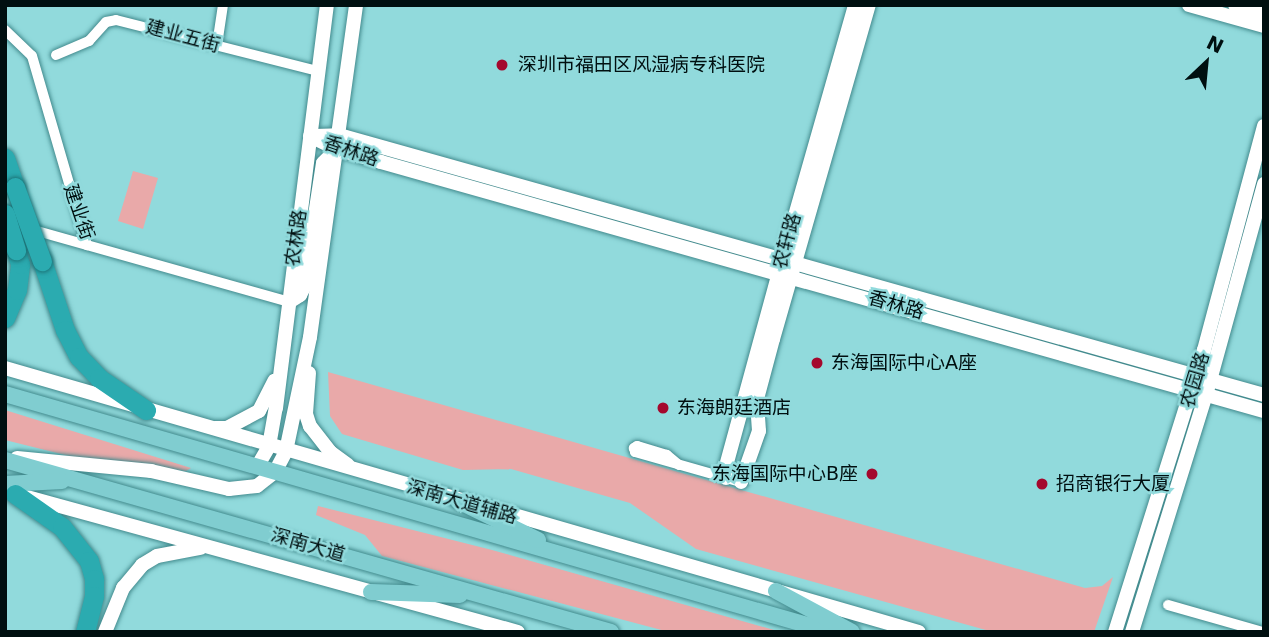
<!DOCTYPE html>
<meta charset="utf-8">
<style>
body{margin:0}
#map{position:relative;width:1269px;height:637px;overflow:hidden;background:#91dadc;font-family:"DejaVu Sans","Noto Sans SC",sans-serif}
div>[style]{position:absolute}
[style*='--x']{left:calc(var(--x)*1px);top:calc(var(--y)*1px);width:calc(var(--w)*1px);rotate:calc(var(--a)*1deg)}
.green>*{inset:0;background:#e9a9a9}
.roads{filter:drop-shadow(0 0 2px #428a8d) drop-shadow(0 0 2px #428a8d)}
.street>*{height:10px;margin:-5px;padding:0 5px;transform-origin:5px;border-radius:5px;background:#fff}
.secondary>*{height:14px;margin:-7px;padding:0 7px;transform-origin:7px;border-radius:7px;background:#fff}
.primary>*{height:16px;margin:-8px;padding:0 8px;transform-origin:8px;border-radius:8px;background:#80cdd0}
.highway>*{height:19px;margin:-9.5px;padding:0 9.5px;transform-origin:9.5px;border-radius:9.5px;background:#2babb0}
.bridges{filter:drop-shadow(0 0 2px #1c7478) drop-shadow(0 0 2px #1c7478)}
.highway-bridge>*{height:19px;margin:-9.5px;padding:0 9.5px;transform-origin:9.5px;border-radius:9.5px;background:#2babb0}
.dots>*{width:19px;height:19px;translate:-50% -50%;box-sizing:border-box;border:4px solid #91dadc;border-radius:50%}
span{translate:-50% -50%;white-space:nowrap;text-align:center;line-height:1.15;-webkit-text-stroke:5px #91dadc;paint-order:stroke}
.street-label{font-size:19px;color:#000f10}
.poi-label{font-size:19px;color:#000f10}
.left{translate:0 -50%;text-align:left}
.right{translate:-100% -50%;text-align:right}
.frame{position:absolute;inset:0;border:7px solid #000f10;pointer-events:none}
.north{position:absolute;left:1171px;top:28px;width:70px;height:70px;-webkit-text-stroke:5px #91dadc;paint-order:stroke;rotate:26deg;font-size:19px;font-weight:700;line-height:28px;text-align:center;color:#000f10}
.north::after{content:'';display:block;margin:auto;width:24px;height:32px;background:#000f10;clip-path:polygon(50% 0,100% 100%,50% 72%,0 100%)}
</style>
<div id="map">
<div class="green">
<i style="clip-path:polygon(133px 171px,158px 178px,143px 229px,118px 221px)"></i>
<i style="clip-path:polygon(328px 372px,1085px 588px,1102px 586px,1113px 577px,1094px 632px,993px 632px,696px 549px,630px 503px,511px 469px,463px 470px,342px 434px,330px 416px)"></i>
<i style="clip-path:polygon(5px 410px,191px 468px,186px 471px,73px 457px,5px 440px)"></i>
<i style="clip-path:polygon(318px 506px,492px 550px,781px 632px,669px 632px,382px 556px,365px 535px,316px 515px)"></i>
</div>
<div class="roads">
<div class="street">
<i style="--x:5;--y:30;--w:37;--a:44"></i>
<i style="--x:32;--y:56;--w:197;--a:73.8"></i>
<i style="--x:217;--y:45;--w:40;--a:-81.5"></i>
<i style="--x:56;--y:55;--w:36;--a:-23"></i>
<i style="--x:89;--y:41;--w:25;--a:-48"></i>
<i style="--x:106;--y:22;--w:10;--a:-11"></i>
<i style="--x:116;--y:20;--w:208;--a:14.2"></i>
<i style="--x:5;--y:222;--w:295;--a:15.7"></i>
<i style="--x:679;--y:465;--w:16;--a:-140"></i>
<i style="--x:667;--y:455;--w:31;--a:-163"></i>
<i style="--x:637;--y:446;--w:4;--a:146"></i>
<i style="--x:634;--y:448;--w:4;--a:76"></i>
<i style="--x:635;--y:452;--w:95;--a:15.9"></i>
<i style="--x:726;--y:478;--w:16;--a:15"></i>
<i style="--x:1168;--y:605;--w:99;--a:15.9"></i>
</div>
<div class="secondary">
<i style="--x:1189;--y:5;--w:78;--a:15.6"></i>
<i style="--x:1235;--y:5;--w:30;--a:15"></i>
<i style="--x:310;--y:136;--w:30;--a:26"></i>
<i style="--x:337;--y:149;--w:46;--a:16.5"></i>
<i style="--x:381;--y:162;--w:917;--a:15.75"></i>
<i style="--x:314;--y:136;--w:25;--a:-2"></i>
<i style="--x:339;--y:135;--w:961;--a:15.7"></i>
<i style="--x:289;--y:302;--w:13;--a:-32"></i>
<i style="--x:300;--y:295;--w:9;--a:-63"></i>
<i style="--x:304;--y:287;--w:125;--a:-81.3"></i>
<i style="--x:323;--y:163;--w:20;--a:-45"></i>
<i style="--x:5;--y:368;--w:951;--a:16.11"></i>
<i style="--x:309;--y:373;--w:41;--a:94.2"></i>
<i style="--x:306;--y:414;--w:13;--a:72"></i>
<i style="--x:310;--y:426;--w:33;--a:52"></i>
<i style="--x:330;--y:452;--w:22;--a:36"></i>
<i style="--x:215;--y:428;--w:12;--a:0"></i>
<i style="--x:227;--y:428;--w:36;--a:-28"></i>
<i style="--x:259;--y:411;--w:34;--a:-63"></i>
<i style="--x:17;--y:458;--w:135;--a:5.5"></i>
<i style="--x:151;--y:471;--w:80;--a:13"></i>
<i style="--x:229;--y:489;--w:28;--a:-6"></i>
<i style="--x:257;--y:486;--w:23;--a:-38"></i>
<i style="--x:275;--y:472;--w:24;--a:-62"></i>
<i style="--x:286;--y:451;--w:116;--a:-78.1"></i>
<i style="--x:310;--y:337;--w:335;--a:-82.1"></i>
<i style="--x:257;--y:467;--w:24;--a:-60"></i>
<i style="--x:269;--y:446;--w:39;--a:-80"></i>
<i style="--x:276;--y:408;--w:406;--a:-82.8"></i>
<i style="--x:726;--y:478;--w:12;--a:-90"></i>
<i style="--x:726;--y:466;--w:216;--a:-74.7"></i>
<i style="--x:783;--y:258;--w:263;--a:-74.1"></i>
<i style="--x:741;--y:482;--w:54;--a:-70.6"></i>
<i style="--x:759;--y:431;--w:32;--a:-94"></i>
<i style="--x:757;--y:399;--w:62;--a:-75.1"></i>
<i style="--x:773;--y:339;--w:348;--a:-74"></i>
<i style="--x:27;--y:497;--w:509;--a:15.37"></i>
<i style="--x:105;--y:632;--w:48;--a:-67.8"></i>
<i style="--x:123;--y:588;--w:30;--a:-50"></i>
<i style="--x:142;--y:565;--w:17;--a:-31"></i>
<i style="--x:157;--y:556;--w:44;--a:-10.5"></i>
<i style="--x:1115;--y:632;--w:296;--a:-72.5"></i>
<i style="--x:1204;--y:350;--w:232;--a:-75"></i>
<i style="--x:1132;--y:632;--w:248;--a:-72.7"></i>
<i style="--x:1206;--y:395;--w:219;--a:-74.6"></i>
</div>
<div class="primary">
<i style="--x:5;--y:394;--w:860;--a:16.07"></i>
<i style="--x:5;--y:460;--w:630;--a:15.85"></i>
<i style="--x:5;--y:484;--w:57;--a:-3"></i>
<i style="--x:458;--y:501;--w:89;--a:26"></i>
<i style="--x:776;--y:591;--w:86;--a:28.3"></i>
<i style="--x:371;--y:592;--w:89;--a:1.9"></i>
</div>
<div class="highway">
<i style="--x:5;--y:158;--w:31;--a:71"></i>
<i style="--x:42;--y:261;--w:73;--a:71.6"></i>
<i style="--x:65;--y:330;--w:30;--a:63"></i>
<i style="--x:79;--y:357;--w:29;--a:46"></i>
<i style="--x:99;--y:378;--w:57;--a:34.2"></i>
<i style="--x:5;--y:318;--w:30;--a:-67"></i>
<i style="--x:17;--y:290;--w:26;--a:-83"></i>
<i style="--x:20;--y:264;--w:15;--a:-106"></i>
<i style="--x:15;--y:494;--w:57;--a:35.1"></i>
<i style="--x:62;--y:527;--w:43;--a:51.5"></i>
<i style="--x:89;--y:561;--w:19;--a:74"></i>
<i style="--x:94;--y:579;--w:17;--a:90"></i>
<i style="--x:94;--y:596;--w:37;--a:104"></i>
</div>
</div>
<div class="bridges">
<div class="highway-bridge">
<i style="--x:15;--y:187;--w:79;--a:70"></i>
<i style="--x:5;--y:214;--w:38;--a:73"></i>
</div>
</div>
<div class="dots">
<i style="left:502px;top:65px;background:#a4082d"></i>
<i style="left:817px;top:363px;background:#a4082d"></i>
<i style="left:663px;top:408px;background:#a4082d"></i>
<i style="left:872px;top:474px;background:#a4082d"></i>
<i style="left:1042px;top:484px;background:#a4082d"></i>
</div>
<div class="street-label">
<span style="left:183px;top:36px;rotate:15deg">建业五街</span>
<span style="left:351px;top:151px;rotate:19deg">香林路</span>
<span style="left:79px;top:212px;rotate:71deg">建业街</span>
<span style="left:296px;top:238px;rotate:-82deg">农林路</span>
<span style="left:787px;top:241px;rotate:-74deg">农轩路</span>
<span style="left:896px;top:305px;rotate:16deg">香林路</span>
<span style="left:1195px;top:380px;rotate:-73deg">农园路</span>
<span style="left:462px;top:502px;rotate:16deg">深南大道辅路</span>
<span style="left:308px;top:545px;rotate:16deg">深南大道</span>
</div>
<div class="poi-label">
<span class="left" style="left:518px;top:65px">深圳市福田区风湿病专科医院</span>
<span class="left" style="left:831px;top:363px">东海国际中心A座</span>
<span class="left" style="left:677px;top:408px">东海朗廷酒店</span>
<span class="right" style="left:858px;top:474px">东海国际中心B座</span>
<span class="left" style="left:1056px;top:484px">招商银行大厦</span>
</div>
<div class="frame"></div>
<div class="north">N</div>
</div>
